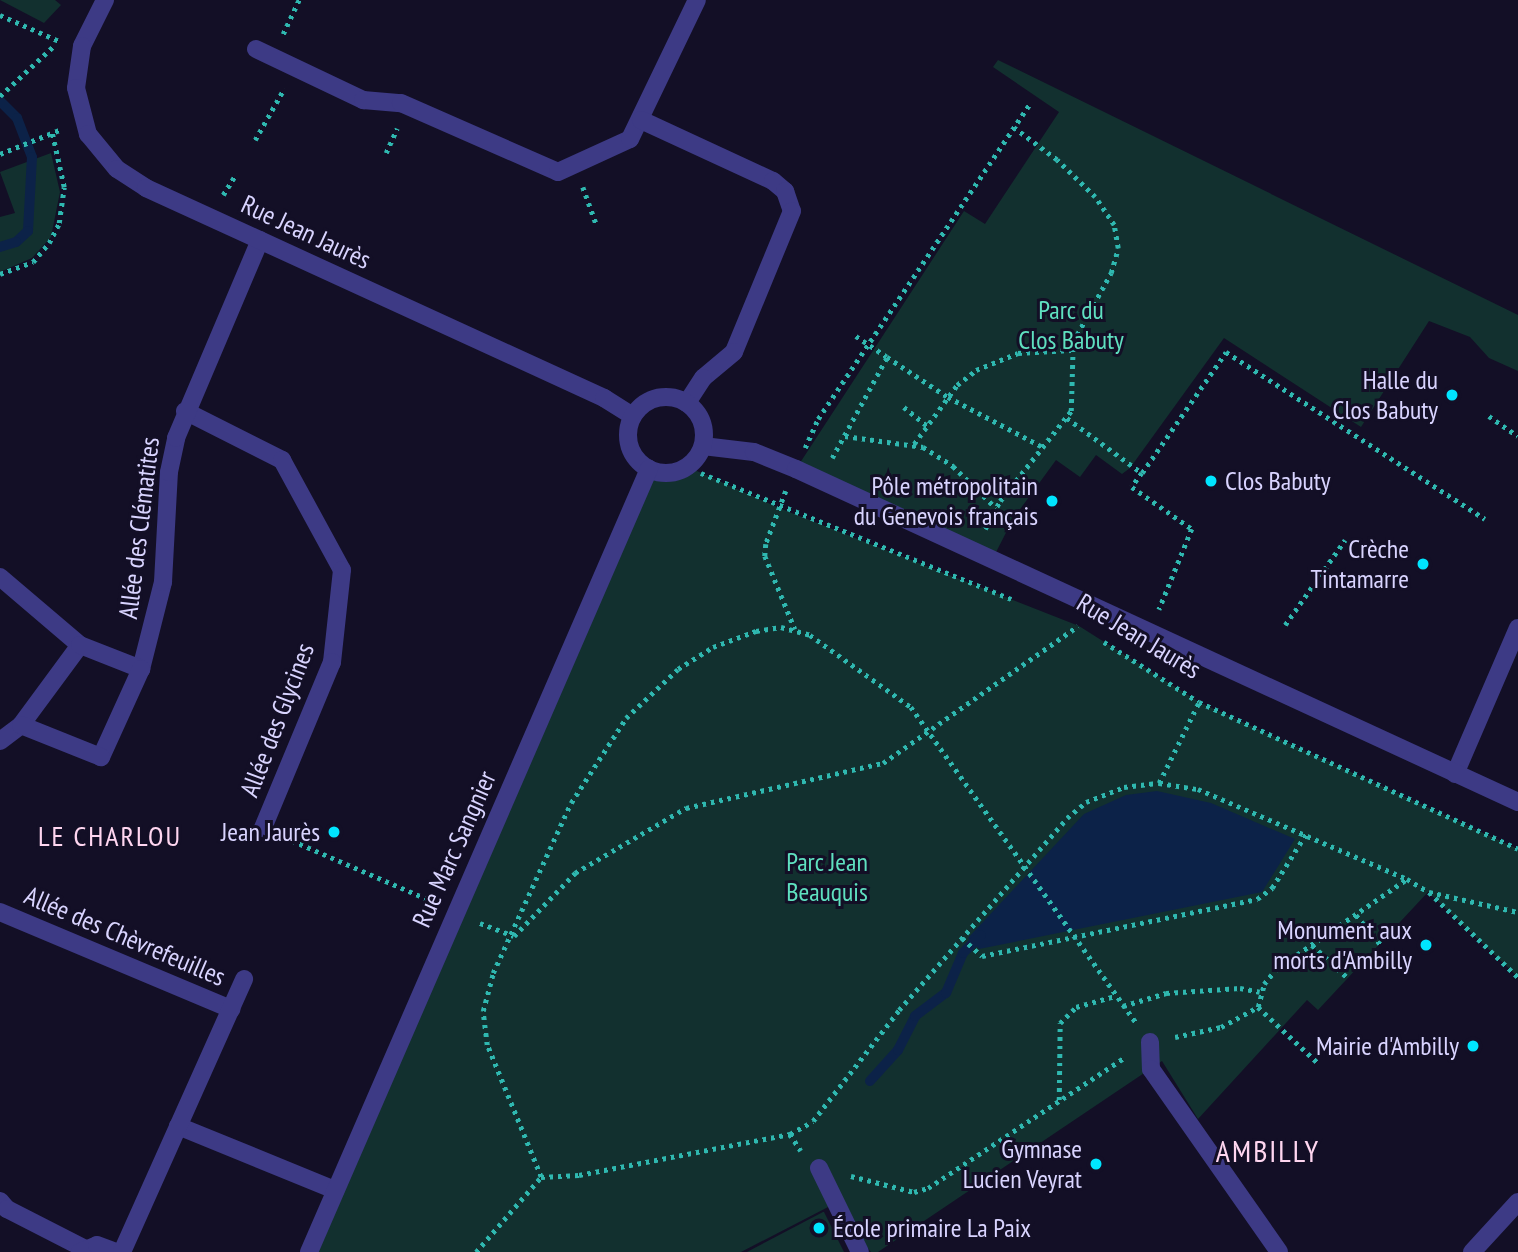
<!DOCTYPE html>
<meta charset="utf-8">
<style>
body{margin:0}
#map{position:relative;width:1518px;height:1252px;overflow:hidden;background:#130f26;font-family:"PT Sans Narrow",sans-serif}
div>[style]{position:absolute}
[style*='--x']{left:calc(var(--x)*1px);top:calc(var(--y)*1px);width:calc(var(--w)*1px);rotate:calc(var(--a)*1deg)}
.green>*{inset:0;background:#12302f}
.water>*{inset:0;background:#0c2248}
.stream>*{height:10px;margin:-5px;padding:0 5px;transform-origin:5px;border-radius:5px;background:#0c2248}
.path>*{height:4.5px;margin-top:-2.25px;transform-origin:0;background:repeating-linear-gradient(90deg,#2fb8b0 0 3.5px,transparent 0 8.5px)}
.service>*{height:18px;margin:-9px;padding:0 9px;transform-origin:9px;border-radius:9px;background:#3d3a85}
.minor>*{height:18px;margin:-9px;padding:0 9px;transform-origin:9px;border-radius:9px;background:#3d3a85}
.tertiary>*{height:18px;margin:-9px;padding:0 9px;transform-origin:9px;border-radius:9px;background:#3d3a85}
.tertiary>.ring{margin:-9px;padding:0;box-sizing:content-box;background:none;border:18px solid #3d3a85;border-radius:50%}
.dots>*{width:19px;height:19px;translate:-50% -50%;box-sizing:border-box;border:4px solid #130f26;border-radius:50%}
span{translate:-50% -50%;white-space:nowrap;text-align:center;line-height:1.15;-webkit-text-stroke:6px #130f26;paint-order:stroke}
.street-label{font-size:26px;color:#d9d4ff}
.park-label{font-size:26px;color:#5fe0c0}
.poi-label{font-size:26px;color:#d9d4ff}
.right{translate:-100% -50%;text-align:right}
.left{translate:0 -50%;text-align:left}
.neighbourhood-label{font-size:28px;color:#ffd6f0;letter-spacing:2px}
.quarter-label{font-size:30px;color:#ffd6f0;letter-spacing:2px}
</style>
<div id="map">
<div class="green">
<i style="clip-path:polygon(0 0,55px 0,61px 5px,44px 23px)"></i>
<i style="clip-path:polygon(998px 60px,1518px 315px,1518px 371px,1489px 358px,1470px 337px,1429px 321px,1361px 427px,1224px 338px,1130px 468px,1122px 474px,1096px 455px,1080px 477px,1056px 460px,1013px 519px,992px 560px,796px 469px,964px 211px,985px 224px,1059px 112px,993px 67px)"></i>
<i style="clip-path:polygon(51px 153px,60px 192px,51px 237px,32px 258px,0 272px,0 217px,15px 213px,0 172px)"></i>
<i style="clip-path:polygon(688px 467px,779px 508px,1079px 626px,1199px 702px,1518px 849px,1518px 977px,1428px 892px,1318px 1010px,1307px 1000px,1198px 1119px,1162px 1061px,878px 1252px,871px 1252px,832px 1205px,741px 1252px,309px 1252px,655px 471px)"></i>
<i style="clip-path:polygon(824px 1212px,844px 1252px,747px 1252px,823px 1212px)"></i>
</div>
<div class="water">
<i style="clip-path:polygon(1157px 791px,1211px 803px,1295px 839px,1262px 892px,979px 949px,968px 938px,1084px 814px,1126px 795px)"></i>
</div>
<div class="stream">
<i style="--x:0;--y:101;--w:24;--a:45"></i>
<i style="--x:17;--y:118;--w:42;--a:69"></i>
<i style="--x:32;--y:157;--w:74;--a:93.1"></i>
<i style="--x:28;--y:231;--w:16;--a:137"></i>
<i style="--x:16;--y:242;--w:17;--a:163"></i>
<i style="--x:870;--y:1081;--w:42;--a:-47.9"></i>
<i style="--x:898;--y:1050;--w:38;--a:-63"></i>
<i style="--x:915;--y:1016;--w:39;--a:-37"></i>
<i style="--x:946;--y:993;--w:43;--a:-67"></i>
<i style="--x:963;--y:953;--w:25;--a:-45"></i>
</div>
<div class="path">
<i style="--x:0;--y:15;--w:64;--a:23.8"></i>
<i style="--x:283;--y:34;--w:38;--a:-65"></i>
<i style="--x:0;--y:96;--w:76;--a:-42.9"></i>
<i style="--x:255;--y:140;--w:59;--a:-60.4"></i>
<i style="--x:386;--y:153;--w:27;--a:-66"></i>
<i style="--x:0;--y:154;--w:67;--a:-22"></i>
<i style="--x:583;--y:187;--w:41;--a:70.3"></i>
<i style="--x:223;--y:195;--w:25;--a:-58"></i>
<i style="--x:0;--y:274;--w:35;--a:-20"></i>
<i style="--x:33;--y:262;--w:25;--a:-50"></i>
<i style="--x:49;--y:243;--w:22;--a:-63"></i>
<i style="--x:59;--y:223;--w:36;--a:-82"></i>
<i style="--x:64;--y:187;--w:55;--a:-102.5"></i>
<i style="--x:856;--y:336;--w:37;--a:34"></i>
<i style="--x:904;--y:407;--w:32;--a:39"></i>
<i style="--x:1489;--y:416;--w:35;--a:35"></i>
<i style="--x:1067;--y:418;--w:93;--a:36.3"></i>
<i style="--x:1142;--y:473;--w:17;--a:126"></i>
<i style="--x:1132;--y:487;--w:73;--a:35"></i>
<i style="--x:1192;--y:529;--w:87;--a:112.2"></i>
<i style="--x:845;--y:436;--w:79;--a:8"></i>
<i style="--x:923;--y:447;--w:36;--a:32"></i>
<i style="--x:953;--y:466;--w:60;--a:44.3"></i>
<i style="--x:914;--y:444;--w:73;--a:-53.9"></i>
<i style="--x:957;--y:385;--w:24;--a:-38"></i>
<i style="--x:976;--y:370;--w:45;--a:-22"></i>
<i style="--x:1018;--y:353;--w:53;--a:-3.2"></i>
<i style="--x:805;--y:448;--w:32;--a:-66"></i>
<i style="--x:818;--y:419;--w:382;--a:-56.1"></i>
<i style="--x:832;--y:458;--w:115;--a:-61.4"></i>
<i style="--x:887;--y:357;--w:73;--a:33.3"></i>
<i style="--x:948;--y:397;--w:107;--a:27.8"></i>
<i style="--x:701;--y:473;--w:335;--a:22.1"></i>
<i style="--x:1142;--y:473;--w:147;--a:-55.2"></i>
<i style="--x:1226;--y:352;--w:308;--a:32.8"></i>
<i style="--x:786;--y:491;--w:57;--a:110.7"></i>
<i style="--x:766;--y:544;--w:12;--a:95"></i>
<i style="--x:765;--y:556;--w:79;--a:67.7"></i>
<i style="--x:985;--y:529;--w:32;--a:-62"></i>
<i style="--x:1000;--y:501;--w:115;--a:-51.7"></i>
<i style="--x:1071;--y:411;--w:69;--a:-88.3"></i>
<i style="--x:1073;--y:342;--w:79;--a:-61.2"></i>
<i style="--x:1111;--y:273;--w:26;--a:-74"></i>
<i style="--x:1118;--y:248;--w:23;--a:-100"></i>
<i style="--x:1114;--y:225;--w:34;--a:-124"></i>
<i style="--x:1095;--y:197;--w:53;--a:-135.8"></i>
<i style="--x:1057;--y:160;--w:54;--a:-143.3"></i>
<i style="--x:1285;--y:625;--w:104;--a:-54.8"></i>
<i style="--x:1104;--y:642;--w:112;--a:32.3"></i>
<i style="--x:1199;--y:702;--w:351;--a:24.7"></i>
<i style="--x:1159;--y:783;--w:90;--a:-63.7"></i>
<i style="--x:284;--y:837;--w:163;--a:23.4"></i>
<i style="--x:1429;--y:892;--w:91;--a:12.7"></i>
<i style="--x:1356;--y:915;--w:38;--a:50"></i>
<i style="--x:480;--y:923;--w:36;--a:21"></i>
<i style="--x:514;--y:936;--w:88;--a:-45.9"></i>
<i style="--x:575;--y:873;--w:129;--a:-30.4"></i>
<i style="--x:686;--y:808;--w:202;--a:-12.9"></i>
<i style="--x:883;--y:763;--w:238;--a:-35.1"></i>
<i style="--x:962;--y:938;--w:27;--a:42"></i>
<i style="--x:982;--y:956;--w:281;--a:-11.7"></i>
<i style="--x:1257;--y:899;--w:19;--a:-36"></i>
<i style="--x:1272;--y:888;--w:64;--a:-57.8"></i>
<i style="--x:1312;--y:945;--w:49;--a:42.5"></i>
<i style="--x:1123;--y:1006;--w:45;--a:-16.8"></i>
<i style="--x:1166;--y:993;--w:74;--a:-3.9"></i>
<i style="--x:1240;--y:988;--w:20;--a:11"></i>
<i style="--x:1258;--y:1007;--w:82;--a:43"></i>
<i style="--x:1175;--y:1037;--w:47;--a:-12.3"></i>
<i style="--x:1221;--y:1027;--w:42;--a:-28.4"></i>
<i style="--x:1258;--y:1007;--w:24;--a:-75"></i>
<i style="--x:1264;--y:984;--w:19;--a:-51"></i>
<i style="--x:1276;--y:969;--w:159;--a:-34.5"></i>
<i style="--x:1059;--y:1100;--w:77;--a:-89.3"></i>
<i style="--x:1060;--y:1023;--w:23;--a:-45"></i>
<i style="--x:1076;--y:1007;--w:41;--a:-15.8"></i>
<i style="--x:790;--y:1134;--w:20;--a:57"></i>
<i style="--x:851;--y:1176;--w:65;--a:14.3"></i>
<i style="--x:914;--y:1192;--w:15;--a:-16"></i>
<i style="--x:928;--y:1188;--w:237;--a:-33.6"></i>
<i style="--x:541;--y:1177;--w:143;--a:-112.2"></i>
<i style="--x:487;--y:1045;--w:34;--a:-97"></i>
<i style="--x:483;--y:1011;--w:39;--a:-75"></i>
<i style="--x:493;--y:973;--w:187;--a:-65.4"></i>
<i style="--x:571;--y:803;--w:101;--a:-57.1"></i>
<i style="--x:626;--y:718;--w:71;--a:-43.3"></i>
<i style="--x:678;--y:669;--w:41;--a:-32.2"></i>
<i style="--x:713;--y:647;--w:46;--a:-20.4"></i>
<i style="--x:756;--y:631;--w:25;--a:-9"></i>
<i style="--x:781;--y:627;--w:30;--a:15"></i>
<i style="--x:810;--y:635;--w:124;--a:35.5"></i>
<i style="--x:911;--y:707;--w:388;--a:54.5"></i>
<i style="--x:476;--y:1252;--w:99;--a:-49.1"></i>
<i style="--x:541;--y:1177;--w:38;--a:-3"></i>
<i style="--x:579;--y:1175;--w:215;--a:-11"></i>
<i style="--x:790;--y:1134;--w:26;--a:-29"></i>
<i style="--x:813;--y:1121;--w:140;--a:-52.2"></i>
<i style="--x:899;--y:1010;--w:255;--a:-48.8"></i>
<i style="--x:1067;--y:818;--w:25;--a:-40"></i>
<i style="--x:1086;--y:802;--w:41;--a:-21.5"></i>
<i style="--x:1124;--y:787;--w:35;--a:-7"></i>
<i style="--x:1159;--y:783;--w:39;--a:9"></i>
<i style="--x:1198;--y:789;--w:228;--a:23.3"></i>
<i style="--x:1407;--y:879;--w:26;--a:31"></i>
<i style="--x:1429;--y:892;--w:123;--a:43.7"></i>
</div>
<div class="service">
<i style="--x:256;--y:49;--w:119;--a:25.5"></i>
<i style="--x:363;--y:100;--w:38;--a:5"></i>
<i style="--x:401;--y:103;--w:171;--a:23.7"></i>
<i style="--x:558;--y:172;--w:79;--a:-24.6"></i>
<i style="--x:630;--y:139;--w:154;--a:-64.3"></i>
<i style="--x:641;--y:120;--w:145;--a:24.8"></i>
<i style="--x:773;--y:181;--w:16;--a:40"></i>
<i style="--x:785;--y:191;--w:21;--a:71"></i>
<i style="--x:792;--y:211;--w:152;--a:112.4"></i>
<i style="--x:734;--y:352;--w:40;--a:140"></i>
<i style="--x:703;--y:378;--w:30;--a:123"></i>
<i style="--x:1455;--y:774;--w:159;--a:-66.7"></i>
<i style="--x:1150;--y:1042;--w:27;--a:88"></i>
<i style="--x:1151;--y:1069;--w:223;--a:55"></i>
<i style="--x:819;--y:1168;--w:93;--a:64"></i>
</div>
<div class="minor">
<i style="--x:185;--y:411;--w:109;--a:26.8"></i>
<i style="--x:282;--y:460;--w:125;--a:61.4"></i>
<i style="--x:342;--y:570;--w:93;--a:96.2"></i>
<i style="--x:332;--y:662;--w:180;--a:112.6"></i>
<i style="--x:703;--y:446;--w:51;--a:6.7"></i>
<i style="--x:754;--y:452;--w:45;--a:22"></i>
<i style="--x:796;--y:469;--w:795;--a:24.76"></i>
<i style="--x:0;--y:577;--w:105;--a:40.4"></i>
<i style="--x:141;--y:669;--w:90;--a:-75.8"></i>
<i style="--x:163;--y:582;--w:110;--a:-86.9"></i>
<i style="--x:169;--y:472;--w:35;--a:-78"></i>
<i style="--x:176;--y:438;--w:215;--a:-67"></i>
<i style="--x:0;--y:741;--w:26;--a:-37"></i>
<i style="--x:21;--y:725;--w:99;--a:-53.6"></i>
<i style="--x:80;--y:645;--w:66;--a:21.5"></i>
<i style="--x:141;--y:669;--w:97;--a:114.4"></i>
<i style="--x:101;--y:757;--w:86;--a:-158.2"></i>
<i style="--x:0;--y:912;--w:251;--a:22.8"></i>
<i style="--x:178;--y:1126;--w:170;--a:22.2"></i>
<i style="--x:0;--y:1201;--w:11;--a:49"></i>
<i style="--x:7;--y:1209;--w:88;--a:27.1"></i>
<i style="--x:80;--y:1252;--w:18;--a:-22"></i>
<i style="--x:97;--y:1245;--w:20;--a:20"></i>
<i style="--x:122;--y:1252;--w:299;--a:-65.9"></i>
<i style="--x:1472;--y:1252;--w:68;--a:-47.4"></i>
</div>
<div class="tertiary">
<i style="--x:105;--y:0;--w:51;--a:116.6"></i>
<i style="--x:82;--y:46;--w:42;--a:98.1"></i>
<i style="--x:76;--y:88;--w:48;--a:75.4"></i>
<i style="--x:88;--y:134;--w:45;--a:50.4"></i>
<i style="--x:117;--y:169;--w:35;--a:33"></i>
<i style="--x:146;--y:188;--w:504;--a:24.63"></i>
<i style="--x:604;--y:398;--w:34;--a:32"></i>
<i class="ring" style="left:628px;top:397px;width:58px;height:58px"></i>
<i style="--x:309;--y:1252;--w:854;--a:-66.53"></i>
</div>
<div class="dots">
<i style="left:1452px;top:395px;background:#00e5ff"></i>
<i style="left:1211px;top:481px;background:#00e5ff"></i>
<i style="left:1052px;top:501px;background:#00e5ff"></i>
<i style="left:1423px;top:564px;background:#00e5ff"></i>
<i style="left:334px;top:832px;background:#00e5ff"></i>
<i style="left:1426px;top:945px;background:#00e5ff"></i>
<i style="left:1473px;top:1046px;background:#00e5ff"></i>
<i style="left:1096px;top:1164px;background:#00e5ff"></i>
<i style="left:819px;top:1228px;background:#00e5ff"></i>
</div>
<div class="street-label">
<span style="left:306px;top:232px;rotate:25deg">Rue Jean Jaurès</span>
<span style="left:139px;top:528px;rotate:-83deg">Allée des Clématites</span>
<span style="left:1139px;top:636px;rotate:31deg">Rue Jean Jaurès</span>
<span style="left:277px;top:720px;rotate:-69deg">Allée des Glycines</span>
<span style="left:454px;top:849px;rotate:-66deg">Rue Marc Sangnier</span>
<span style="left:125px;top:936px;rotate:23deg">Allée des Chèvrefeuilles</span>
</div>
<div class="park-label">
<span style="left:1071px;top:325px">Parc du<br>Clos Babuty</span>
<span style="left:827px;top:877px">Parc Jean<br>Beauquis</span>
</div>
<div class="poi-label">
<span class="right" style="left:1438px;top:395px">Halle du<br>Clos Babuty</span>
<span class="left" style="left:1225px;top:481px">Clos Babuty</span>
<span class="right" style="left:1038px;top:501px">Pôle métropolitain<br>du Genevois français</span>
<span class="right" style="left:1409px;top:564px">Crèche<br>Tintamarre</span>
<span class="right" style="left:320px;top:832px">Jean Jaurès</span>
<span class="right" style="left:1412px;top:945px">Monument aux<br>morts d'Ambilly</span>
<span class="right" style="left:1459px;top:1046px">Mairie d'Ambilly</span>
<span class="right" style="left:1082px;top:1164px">Gymnase<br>Lucien Veyrat</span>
<span class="left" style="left:833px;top:1228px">École primaire La Paix</span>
</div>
<div class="neighbourhood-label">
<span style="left:110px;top:836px">LE CHARLOU</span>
</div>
<div class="quarter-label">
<span style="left:1268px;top:1151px">AMBILLY</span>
</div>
</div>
